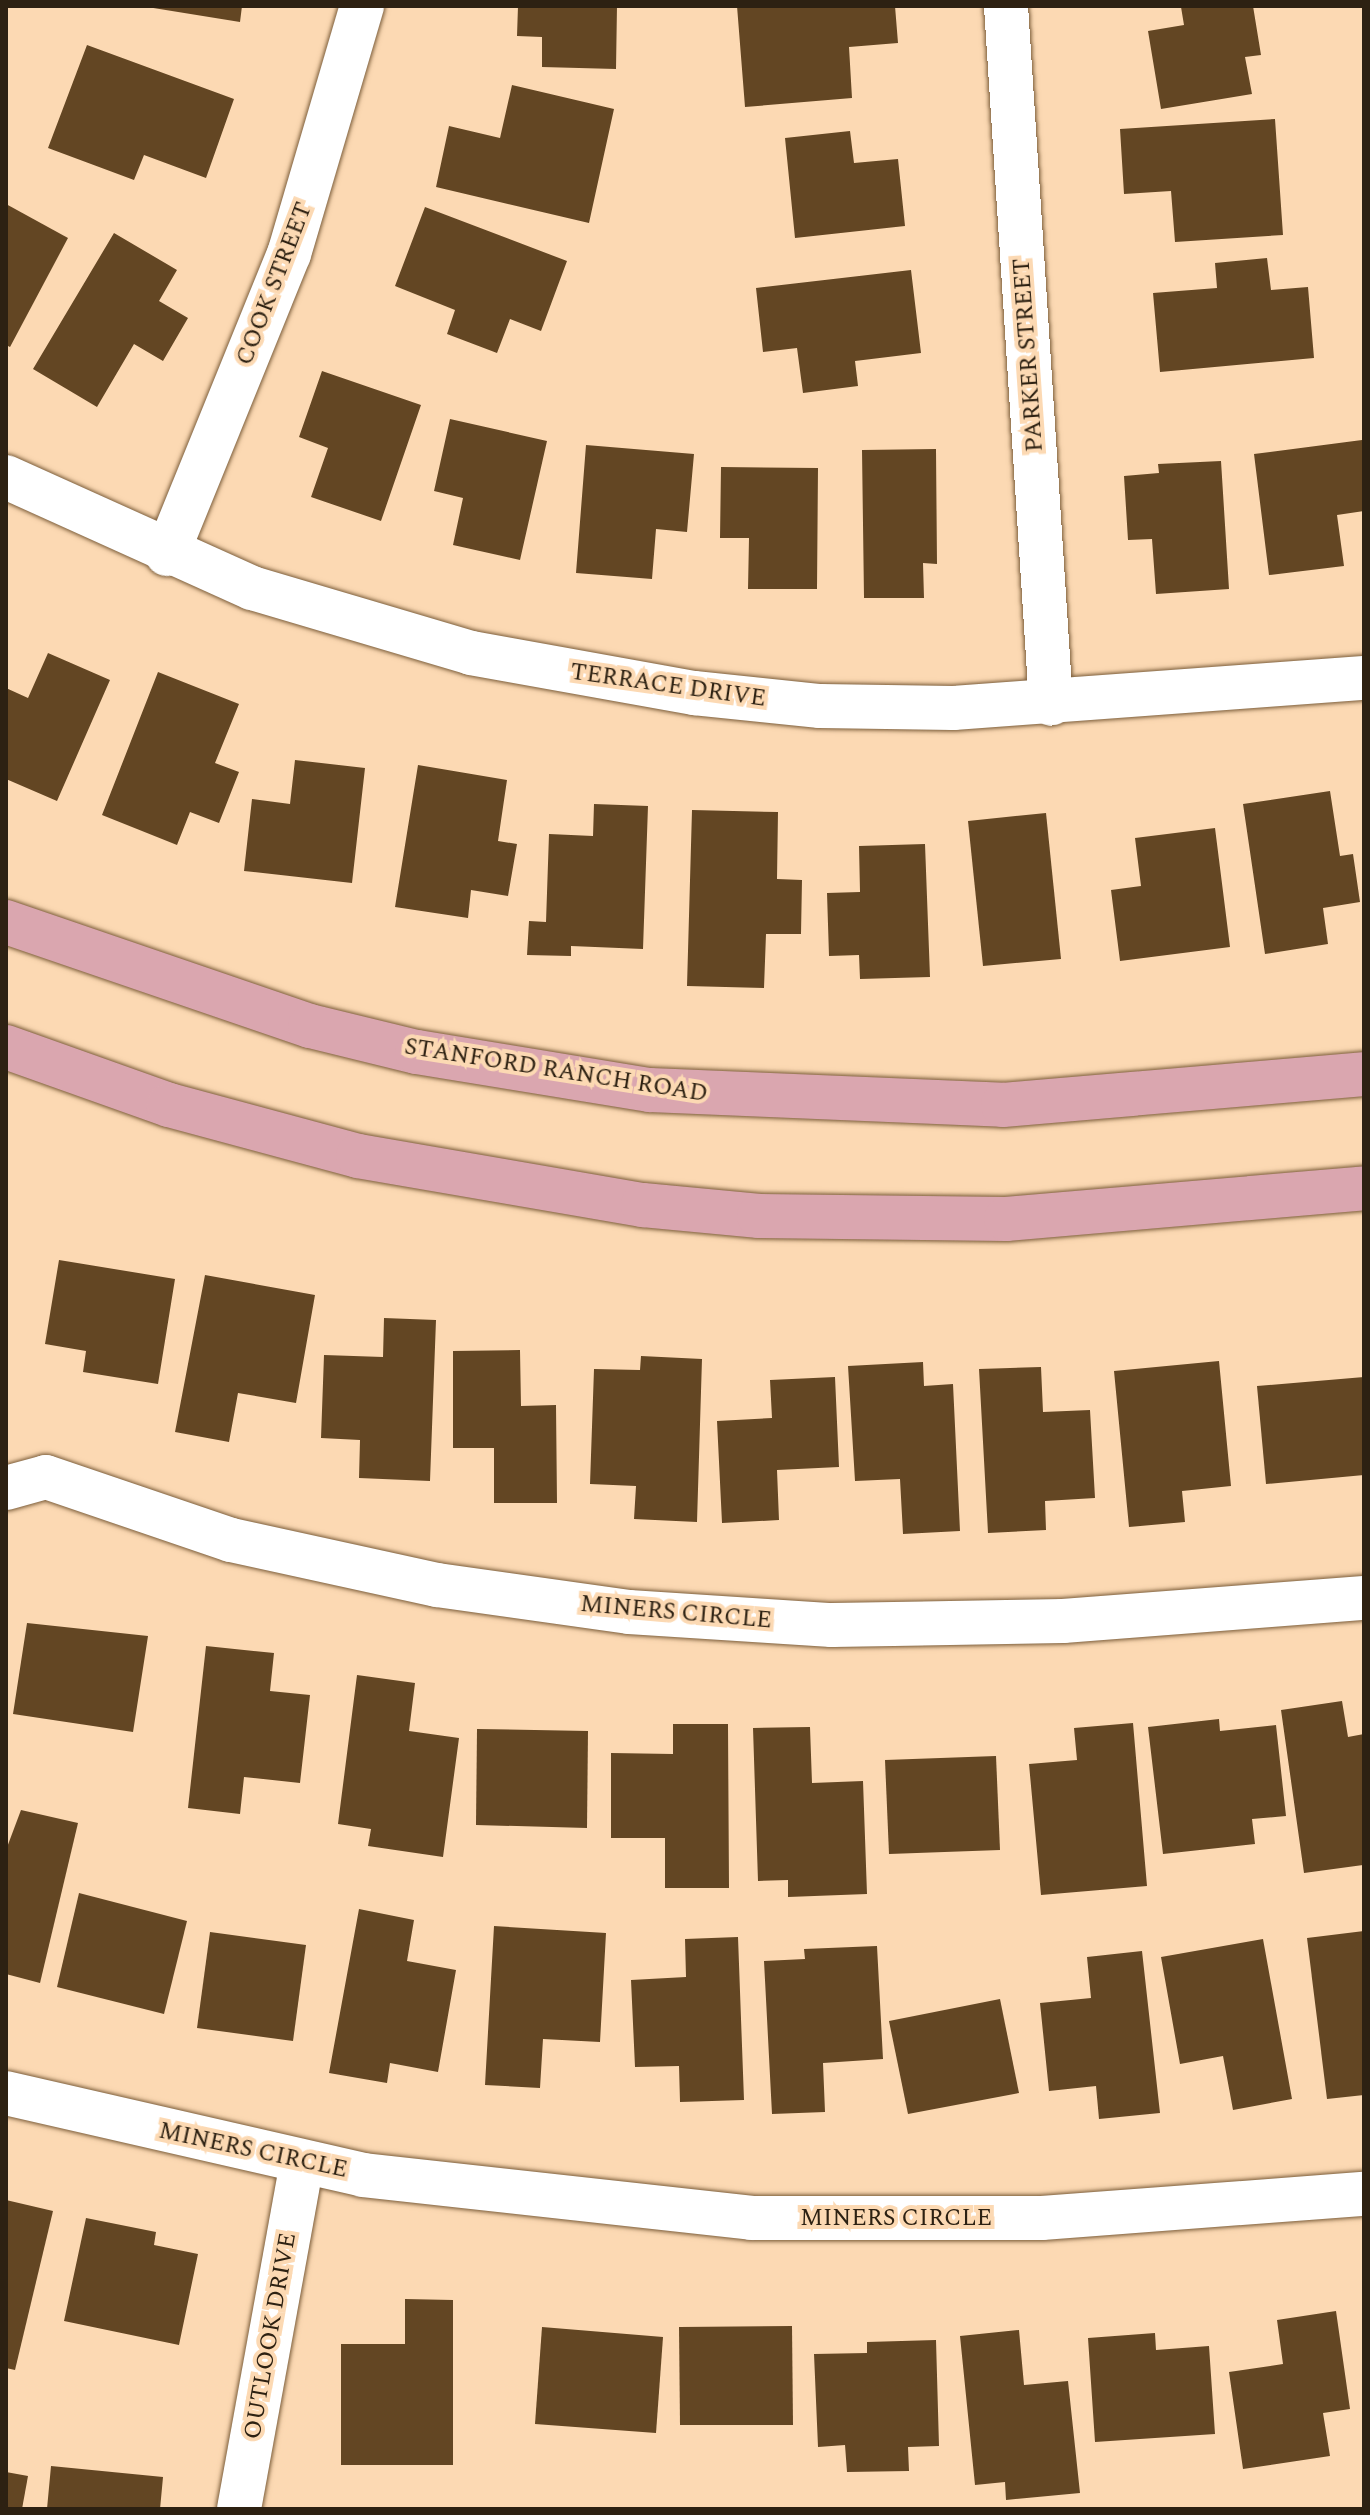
<!DOCTYPE html>
<style>
body{margin:0}
#map{position:relative;width:1370px;height:2515px;overflow:hidden;background:#fcd9b3;font-family:Spectral,serif}
div>[style]{position:absolute}
[style*='--x']{left:calc(var(--x)*1px);top:calc(var(--y)*1px);width:calc(var(--w)*1px);rotate:calc(var(--a)*1deg)}
.building>*{inset:0;background:#634623}
.roads{filter:drop-shadow(0 0 2px #7c5e3b) drop-shadow(0 0 2px #7c5e3b)}
.minor>*{height:44px;margin:-22px;padding:0 22px;transform-origin:22px;border-radius:22px;background:#fff}
.major>*{height:44px;margin:-22px;padding:0 22px;transform-origin:22px;border-radius:22px;background:#daa6af}
span{translate:-50% -50%;white-space:nowrap;text-align:center;line-height:1.15;-webkit-text-stroke:8px #fcd9b3;paint-order:stroke}
.street-label{font-size:24px;color:#2d2112}
.frame{position:absolute;inset:0;border:8px solid #2d2112;pointer-events:none}
</style>
<div id="map">
<div class="building">
<i style="clip-path:polygon(141px 6px,242px 6px,240px 22px)"></i>
<i style="clip-path:polygon(518px 6px,617px 6px,616px 69px,542px 67px,542px 37px,517px 36px)"></i>
<i style="clip-path:polygon(737px 6px,895px 6px,898px 43px,849px 47px,852px 98px,745px 107px)"></i>
<i style="clip-path:polygon(1253px 6px,1261px 55px,1245px 57px,1252px 94px,1161px 109px,1148px 31px,1184px 25px,1181px 7px)"></i>
<i style="clip-path:polygon(87px 45px,234px 99px,206px 178px,144px 155px,134px 180px,48px 148px)"></i>
<i style="clip-path:polygon(512px 85px,614px 109px,589px 223px,436px 187px,449px 126px,500px 138px)"></i>
<i style="clip-path:polygon(1275px 119px,1283px 235px,1175px 242px,1171px 191px,1124px 194px,1120px 129px)"></i>
<i style="clip-path:polygon(850px 131px,854px 163px,898px 159px,905px 226px,795px 238px,785px 138px)"></i>
<i style="clip-path:polygon(6px 204px,68px 238px,10px 347px,6px 345px)"></i>
<i style="clip-path:polygon(425px 207px,567px 261px,541px 331px,510px 319px,497px 353px,447px 334px,455px 310px,395px 286px)"></i>
<i style="clip-path:polygon(114px 233px,177px 270px,159px 301px,188px 318px,163px 361px,134px 344px,97px 407px,33px 369px)"></i>
<i style="clip-path:polygon(1267px 258px,1271px 290px,1308px 287px,1314px 358px,1160px 372px,1153px 293px,1217px 288px,1215px 263px)"></i>
<i style="clip-path:polygon(911px 270px,921px 353px,855px 361px,858px 386px,803px 393px,797px 348px,763px 352px,756px 288px)"></i>
<i style="clip-path:polygon(322px 371px,421px 405px,381px 521px,311px 497px,328px 448px,299px 437px)"></i>
<i style="clip-path:polygon(450px 419px,547px 441px,520px 560px,453px 545px,463px 498px,434px 491px)"></i>
<i style="clip-path:polygon(1362px 440px,1364px 511px,1337px 515px,1344px 566px,1269px 575px,1254px 454px)"></i>
<i style="clip-path:polygon(586px 445px,694px 454px,687px 532px,656px 529px,652px 579px,576px 573px)"></i>
<i style="clip-path:polygon(936px 449px,937px 564px,923px 563px,924px 598px,864px 598px,862px 450px)"></i>
<i style="clip-path:polygon(1221px 461px,1229px 589px,1156px 594px,1152px 539px,1128px 540px,1124px 476px,1159px 473px,1158px 464px)"></i>
<i style="clip-path:polygon(721px 467px,818px 468px,817px 589px,748px 589px,749px 538px,720px 538px)"></i>
<i style="clip-path:polygon(48px 653px,110px 680px,57px 801px,6px 779px,6px 688px,28px 698px)"></i>
<i style="clip-path:polygon(158px 672px,239px 704px,215px 763px,239px 772px,219px 823px,190px 812px,177px 845px,102px 815px)"></i>
<i style="clip-path:polygon(295px 760px,365px 768px,352px 883px,244px 871px,252px 799px,290px 804px)"></i>
<i style="clip-path:polygon(418px 765px,507px 780px,498px 841px,517px 844px,508px 896px,471px 890px,468px 918px,395px 907px)"></i>
<i style="clip-path:polygon(1330px 791px,1340px 856px,1353px 854px,1360px 902px,1323px 908px,1328px 944px,1265px 954px,1243px 804px)"></i>
<i style="clip-path:polygon(594px 804px,648px 806px,643px 949px,571px 946px,571px 956px,527px 955px,529px 921px,546px 922px,549px 834px,593px 836px)"></i>
<i style="clip-path:polygon(692px 810px,778px 812px,777px 879px,802px 880px,801px 934px,766px 934px,764px 988px,687px 986px)"></i>
<i style="clip-path:polygon(1046px 813px,1061px 959px,983px 966px,968px 821px)"></i>
<i style="clip-path:polygon(1215px 828px,1230px 947px,1120px 961px,1111px 890px,1141px 886px,1135px 838px)"></i>
<i style="clip-path:polygon(925px 844px,930px 977px,860px 979px,859px 955px,829px 956px,827px 893px,860px 892px,859px 846px)"></i>
<i style="clip-path:polygon(59px 1260px,175px 1279px,158px 1384px,83px 1372px,86px 1351px,45px 1344px)"></i>
<i style="clip-path:polygon(205px 1275px,315px 1295px,296px 1403px,238px 1393px,229px 1442px,175px 1432px)"></i>
<i style="clip-path:polygon(384px 1318px,436px 1320px,430px 1481px,359px 1478px,360px 1440px,321px 1438px,324px 1355px,383px 1357px)"></i>
<i style="clip-path:polygon(520px 1350px,521px 1406px,556px 1405px,557px 1503px,494px 1503px,494px 1448px,453px 1448px,453px 1351px)"></i>
<i style="clip-path:polygon(641px 1356px,702px 1359px,697px 1522px,634px 1519px,636px 1486px,590px 1484px,594px 1369px,640px 1370px)"></i>
<i style="clip-path:polygon(1219px 1361px,1231px 1486px,1182px 1491px,1185px 1522px,1129px 1527px,1114px 1371px)"></i>
<i style="clip-path:polygon(923px 1362px,924px 1386px,953px 1384px,960px 1531px,903px 1534px,900px 1479px,855px 1481px,848px 1366px)"></i>
<i style="clip-path:polygon(1041px 1367px,1043px 1412px,1090px 1410px,1095px 1498px,1045px 1501px,1046px 1530px,988px 1533px,979px 1369px)"></i>
<i style="clip-path:polygon(835px 1377px,839px 1467px,777px 1470px,779px 1520px,722px 1523px,717px 1421px,772px 1418px,770px 1380px)"></i>
<i style="clip-path:polygon(1364px 1377px,1364px 1475px,1266px 1484px,1257px 1386px)"></i>
<i style="clip-path:polygon(27px 1623px,148px 1636px,133px 1732px,13px 1714px)"></i>
<i style="clip-path:polygon(206px 1646px,274px 1653px,270px 1691px,310px 1695px,300px 1783px,244px 1777px,240px 1814px,188px 1808px)"></i>
<i style="clip-path:polygon(357px 1675px,415px 1683px,409px 1731px,459px 1738px,443px 1857px,368px 1846px,371px 1829px,338px 1824px)"></i>
<i style="clip-path:polygon(1342px 1701px,1348px 1737px,1364px 1734px,1363px 1865px,1304px 1873px,1281px 1710px)"></i>
<i style="clip-path:polygon(1219px 1719px,1220px 1731px,1276px 1725px,1286px 1816px,1252px 1819px,1255px 1844px,1163px 1854px,1148px 1727px)"></i>
<i style="clip-path:polygon(1133px 1723px,1147px 1886px,1041px 1895px,1029px 1764px,1077px 1760px,1074px 1728px)"></i>
<i style="clip-path:polygon(673px 1724px,728px 1724px,729px 1888px,665px 1888px,665px 1838px,611px 1838px,611px 1753px,673px 1754px)"></i>
<i style="clip-path:polygon(810px 1727px,812px 1783px,863px 1781px,867px 1894px,788px 1897px,788px 1880px,758px 1881px,753px 1728px)"></i>
<i style="clip-path:polygon(477px 1729px,588px 1731px,587px 1828px,476px 1825px)"></i>
<i style="clip-path:polygon(996px 1756px,1000px 1850px,889px 1854px,885px 1760px)"></i>
<i style="clip-path:polygon(21px 1810px,78px 1823px,40px 1983px,6px 1974px,6px 1850px)"></i>
<i style="clip-path:polygon(79px 1893px,187px 1921px,164px 2014px,57px 1987px)"></i>
<i style="clip-path:polygon(359px 1909px,414px 1920px,407px 1961px,456px 1970px,438px 2072px,390px 2063px,387px 2083px,329px 2073px)"></i>
<i style="clip-path:polygon(494px 1926px,606px 1933px,600px 2042px,543px 2039px,540px 2088px,485px 2085px)"></i>
<i style="clip-path:polygon(1364px 1931px,1364px 2095px,1327px 2099px,1307px 1938px)"></i>
<i style="clip-path:polygon(210px 1932px,306px 1945px,293px 2041px,197px 2028px)"></i>
<i style="clip-path:polygon(738px 1937px,744px 2100px,680px 2102px,679px 2066px,635px 2067px,631px 1980px,686px 1977px,685px 1939px)"></i>
<i style="clip-path:polygon(1263px 1939px,1292px 2099px,1233px 2110px,1223px 2056px,1180px 2064px,1161px 1957px)"></i>
<i style="clip-path:polygon(877px 1946px,883px 2059px,823px 2063px,825px 2112px,772px 2114px,764px 1961px,805px 1959px,804px 1949px)"></i>
<i style="clip-path:polygon(1142px 1951px,1160px 2113px,1099px 2119px,1096px 2086px,1049px 2091px,1040px 2003px,1091px 1998px,1087px 1957px)"></i>
<i style="clip-path:polygon(1000px 1999px,1019px 2093px,908px 2114px,889px 2021px)"></i>
<i style="clip-path:polygon(6px 2200px,53px 2211px,15px 2370px,6px 2368px)"></i>
<i style="clip-path:polygon(86px 2218px,156px 2232px,154px 2245px,198px 2254px,179px 2345px,64px 2321px)"></i>
<i style="clip-path:polygon(405px 2299px,453px 2300px,453px 2465px,341px 2465px,341px 2344px,405px 2344px)"></i>
<i style="clip-path:polygon(1336px 2311px,1350px 2409px,1323px 2413px,1330px 2456px,1243px 2469px,1229px 2372px,1283px 2364px,1277px 2320px)"></i>
<i style="clip-path:polygon(792px 2326px,793px 2425px,680px 2425px,679px 2327px)"></i>
<i style="clip-path:polygon(542px 2327px,663px 2337px,656px 2433px,535px 2424px)"></i>
<i style="clip-path:polygon(1019px 2330px,1024px 2385px,1068px 2381px,1080px 2493px,1006px 2500px,1005px 2482px,975px 2485px,960px 2336px)"></i>
<i style="clip-path:polygon(1155px 2333px,1156px 2350px,1209px 2346px,1215px 2434px,1095px 2442px,1088px 2338px)"></i>
<i style="clip-path:polygon(936px 2340px,939px 2446px,908px 2447px,909px 2471px,847px 2472px,845px 2445px,818px 2447px,814px 2354px,867px 2353px,867px 2342px)"></i>
<i style="clip-path:polygon(51px 2466px,163px 2477px,160px 2509px,47px 2509px)"></i>
<i style="clip-path:polygon(6px 2472px,28px 2476px,22px 2509px,6px 2509px)"></i>
</div>
<div class="roads">
<div class="minor">
<i style="--x:1006;--y:6;--w:699;--a:86.31"></i>
<i style="--x:6;--y:477;--w:270;--a:24.3"></i>
<i style="--x:252;--y:588;--w:228;--a:16.5"></i>
<i style="--x:471;--y:653;--w:227;--a:10.2"></i>
<i style="--x:694;--y:693;--w:127;--a:5.9"></i>
<i style="--x:820;--y:706;--w:133;--a:0.9"></i>
<i style="--x:953;--y:708;--w:412;--a:-4.2"></i>
<i style="--x:167;--y:554;--w:324;--a:-67.9"></i>
<i style="--x:289;--y:254;--w:259;--a:-73.6"></i>
<i style="--x:6;--y:1488;--w:41;--a:-15.4"></i>
<i style="--x:46;--y:1477;--w:195;--a:18.8"></i>
<i style="--x:231;--y:1540;--w:211;--a:12.3"></i>
<i style="--x:437;--y:1585;--w:194;--a:8"></i>
<i style="--x:629;--y:1612;--w:203;--a:3.7"></i>
<i style="--x:832;--y:1625;--w:231;--a:-1"></i>
<i style="--x:1063;--y:1621;--w:302;--a:-4.4"></i>
<i style="--x:6;--y:2093;--w:366;--a:12.9"></i>
<i style="--x:363;--y:2175;--w:390;--a:6.3"></i>
<i style="--x:751;--y:2218;--w:291;--a:0"></i>
<i style="--x:1042;--y:2218;--w:323;--a:-4.3"></i>
<i style="--x:239;--y:2509;--w:352;--a:-79.7"></i>
</div>
<div class="major">
<i style="--x:6;--y:922;--w:321;--a:18.9"></i>
<i style="--x:310;--y:1026;--w:110;--a:13.7"></i>
<i style="--x:417;--y:1052;--w:236;--a:9.3"></i>
<i style="--x:650;--y:1090;--w:353;--a:2.4"></i>
<i style="--x:1003;--y:1105;--w:362;--a:-4.9"></i>
<i style="--x:6;--y:1047;--w:173;--a:19.6"></i>
<i style="--x:169;--y:1105;--w:196;--a:15.1"></i>
<i style="--x:358;--y:1156;--w:289;--a:9.8"></i>
<i style="--x:643;--y:1205;--w:117;--a:5.4"></i>
<i style="--x:759;--y:1216;--w:247;--a:0.7"></i>
<i style="--x:1006;--y:1219;--w:359;--a:-4.9"></i>
</div>
</div>
<div class="street-label">
<span style="left:275px;top:284px;rotate:-69deg">COOK STREET</span>
<span style="left:1029px;top:355px;rotate:-94deg">PARKER STREET</span>
<span style="left:668px;top:686px;rotate:8deg">TERRACE DRIVE</span>
<span style="left:556px;top:1071px;rotate:9deg">STANFORD RANCH ROAD</span>
<span style="left:676px;top:1613px;rotate:5deg">MINERS CIRCLE</span>
<span style="left:253px;top:2151px;rotate:12deg">MINERS CIRCLE</span>
<span style="left:896px;top:2219px">MINERS CIRCLE</span>
<span style="left:271px;top:2336px;rotate:-80deg">OUTLOOK DRIVE</span>
</div>
<div class="frame"></div>
</div>
